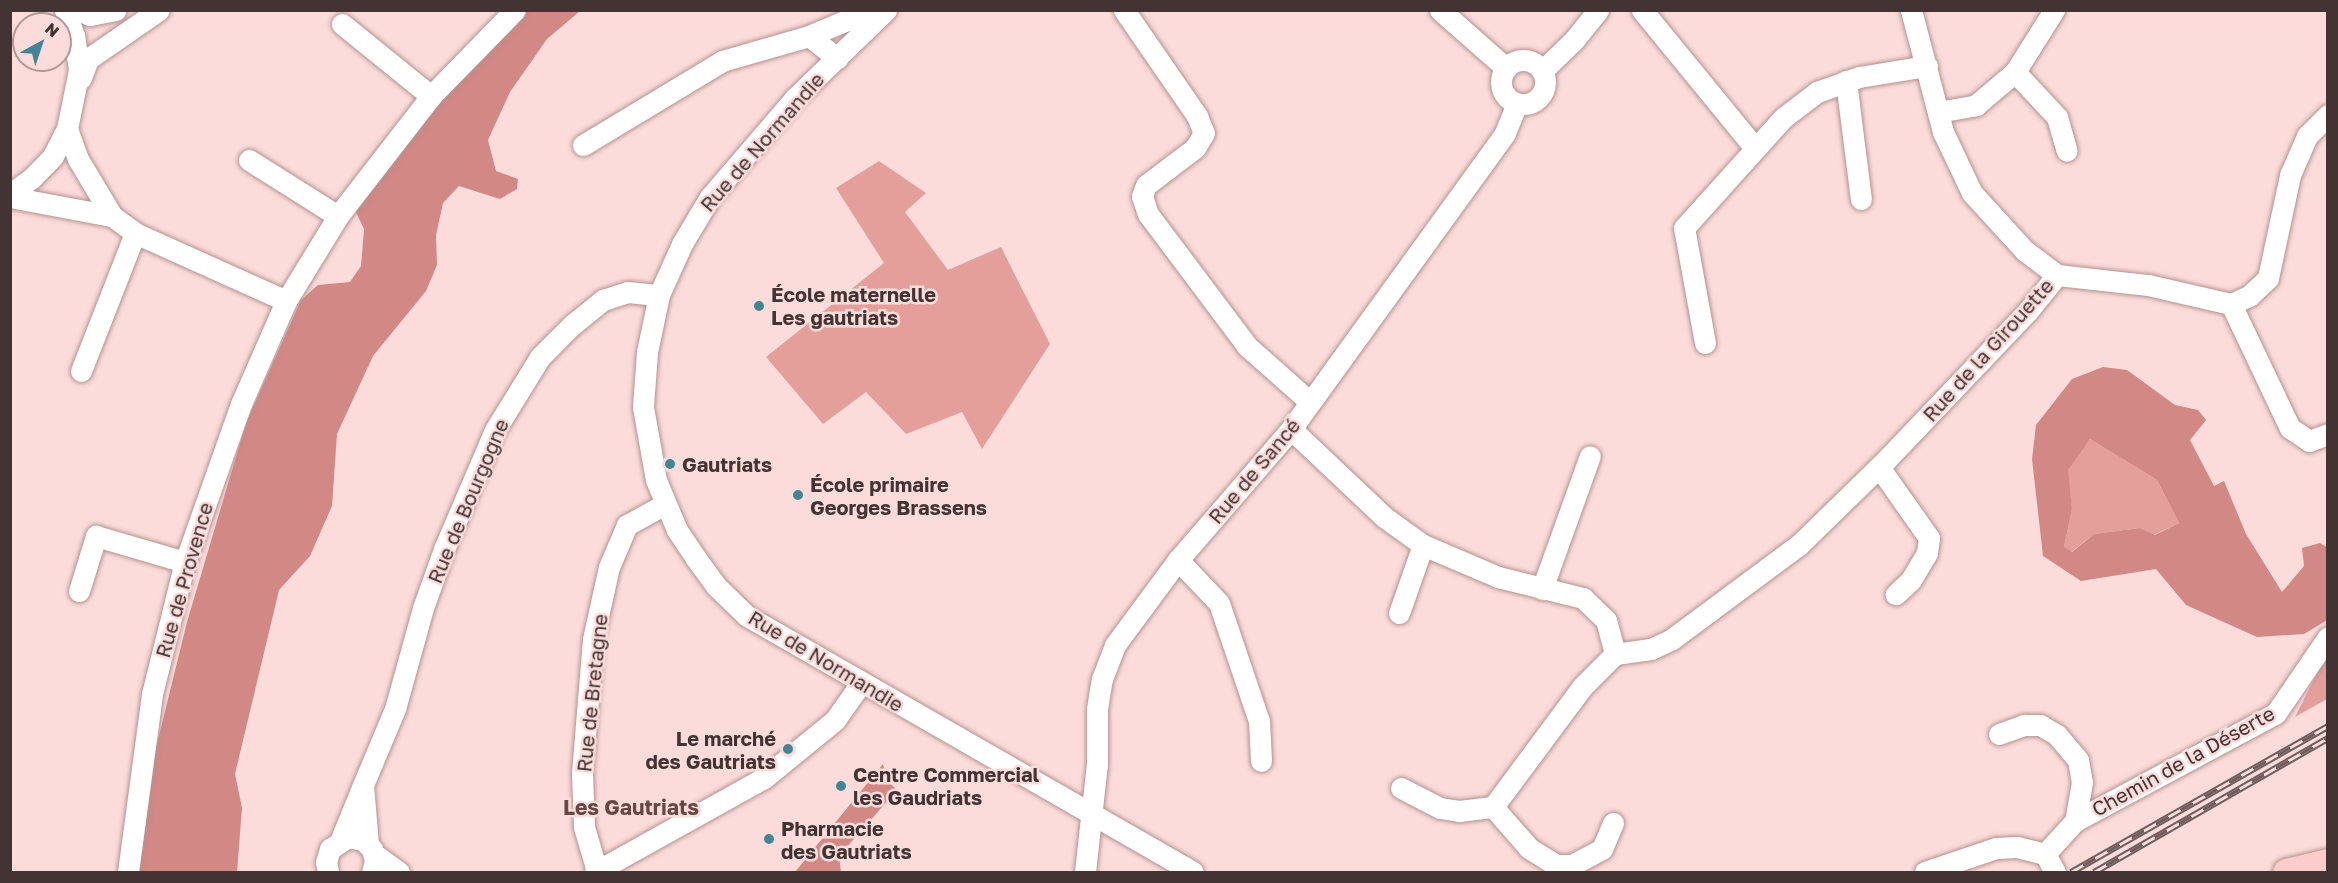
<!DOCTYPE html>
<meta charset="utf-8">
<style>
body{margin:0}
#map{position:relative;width:2338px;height:883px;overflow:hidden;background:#fbdcda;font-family:"Golos Text",sans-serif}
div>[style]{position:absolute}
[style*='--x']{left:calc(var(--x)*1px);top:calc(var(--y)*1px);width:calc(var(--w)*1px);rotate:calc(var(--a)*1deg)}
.green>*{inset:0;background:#e49f9b}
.forest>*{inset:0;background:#d28885}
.roads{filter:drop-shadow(0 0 2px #b5918f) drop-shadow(0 0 2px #b5918f)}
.minor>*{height:21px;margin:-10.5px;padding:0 10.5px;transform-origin:10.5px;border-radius:10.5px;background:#fff}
.minor>.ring{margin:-10.5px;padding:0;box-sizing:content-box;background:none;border:21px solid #fff;border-radius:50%}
.major>*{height:27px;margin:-13.5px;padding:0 13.5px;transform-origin:13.5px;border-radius:13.5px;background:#fbccca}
.rail>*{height:7px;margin-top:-3.5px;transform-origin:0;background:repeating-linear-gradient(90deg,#fbdcda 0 14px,#6f5c5b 0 28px);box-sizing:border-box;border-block:2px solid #6f5c5b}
.dots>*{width:16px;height:16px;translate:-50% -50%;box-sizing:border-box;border:3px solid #fbdcda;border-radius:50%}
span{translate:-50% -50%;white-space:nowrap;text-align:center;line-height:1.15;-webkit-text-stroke:5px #fbdcda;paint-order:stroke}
.street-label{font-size:20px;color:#433433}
.poi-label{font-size:20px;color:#433433;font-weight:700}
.left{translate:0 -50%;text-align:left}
.right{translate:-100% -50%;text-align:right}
.neighbourhood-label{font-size:21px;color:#674746;font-weight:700}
.frame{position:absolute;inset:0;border:12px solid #433433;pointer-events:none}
.north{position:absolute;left:12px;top:12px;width:60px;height:60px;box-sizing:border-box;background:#fbdcda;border:2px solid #b19997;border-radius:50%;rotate:40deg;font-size:16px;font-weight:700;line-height:24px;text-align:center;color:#433433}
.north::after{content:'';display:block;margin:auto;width:21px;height:27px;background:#438596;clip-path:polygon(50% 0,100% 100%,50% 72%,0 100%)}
</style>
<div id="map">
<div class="green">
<i style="clip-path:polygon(879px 161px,926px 193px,905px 212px,948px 270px,1001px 247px,1050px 344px,982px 449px,962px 412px,906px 434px,866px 392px,823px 424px,766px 357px,884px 263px,836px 188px)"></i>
<i style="clip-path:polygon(2090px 439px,2157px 480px,2179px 523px,2154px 535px,2140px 528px,2094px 534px,2071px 552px,2064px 547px,2072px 509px,2067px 469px)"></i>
<i style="clip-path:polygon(2327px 654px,2327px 699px,2295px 717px)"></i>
</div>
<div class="forest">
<i style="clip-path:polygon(526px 11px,580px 11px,547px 39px,510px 92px,488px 140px,496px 171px,518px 179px,517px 189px,500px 199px,459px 186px,443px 203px,436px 235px,437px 265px,426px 291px,373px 356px,337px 434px,332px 506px,310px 556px,279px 590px,235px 774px,242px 808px,237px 872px,138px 872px,152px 764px,187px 622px,246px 423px,301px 300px,318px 285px,350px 282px,361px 266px,364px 229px,355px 210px,448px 93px)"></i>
<i style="clip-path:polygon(evenodd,2103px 367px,2127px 370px,2175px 405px,2198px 410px,2206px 420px,2190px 440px,2214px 486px,2224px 481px,2246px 534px,2282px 592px,2304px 566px,2302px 548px,2320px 543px,2327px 547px,2327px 620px,2304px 634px,2257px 637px,2186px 605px,2156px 569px,2081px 581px,2043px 556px,2032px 459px,2036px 425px,2072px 379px,2103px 367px,2090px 439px,2157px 480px,2179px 523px,2155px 535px,2140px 528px,2094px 534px,2072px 552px,2064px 547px,2072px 509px,2068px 470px,2090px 439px)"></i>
<i style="clip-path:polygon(883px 764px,887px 780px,897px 790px,839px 856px,841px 872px,795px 872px)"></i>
</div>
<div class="roads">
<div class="minor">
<i style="--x:78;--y:10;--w:13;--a:23"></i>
<i style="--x:90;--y:15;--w:26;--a:-11"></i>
<i style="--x:886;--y:10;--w:127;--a:136"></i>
<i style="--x:795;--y:98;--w:130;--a:130.6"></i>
<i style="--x:710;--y:197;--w:55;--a:120.8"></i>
<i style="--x:682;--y:244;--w:56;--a:114.3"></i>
<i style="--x:659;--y:295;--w:58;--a:101.9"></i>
<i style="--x:647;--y:352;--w:55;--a:94.2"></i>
<i style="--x:643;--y:407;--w:74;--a:79.9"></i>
<i style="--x:656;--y:480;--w:54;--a:67.2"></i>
<i style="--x:677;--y:530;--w:32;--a:56"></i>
<i style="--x:695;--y:557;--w:36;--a:54"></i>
<i style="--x:716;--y:586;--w:43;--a:44.1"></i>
<i style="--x:747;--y:616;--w:514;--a:29.86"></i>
<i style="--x:1124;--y:10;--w:129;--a:55.4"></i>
<i style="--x:1197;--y:116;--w:18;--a:68"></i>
<i style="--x:1204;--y:133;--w:17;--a:121"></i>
<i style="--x:1195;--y:148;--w:61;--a:142.9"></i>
<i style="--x:1146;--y:185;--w:12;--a:110"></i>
<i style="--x:1142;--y:196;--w:19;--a:72"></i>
<i style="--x:1148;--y:214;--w:165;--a:53.1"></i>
<i style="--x:1247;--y:346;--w:84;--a:41.6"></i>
<i style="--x:1440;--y:10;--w:88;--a:41.3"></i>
<i style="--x:1642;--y:10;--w:178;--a:50.7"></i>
<i style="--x:342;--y:24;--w:114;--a:39"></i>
<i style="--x:809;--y:36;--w:67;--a:-22.8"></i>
<i class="ring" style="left:1501px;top:60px;width:23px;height:23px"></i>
<i style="--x:1542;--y:71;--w:45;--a:-44.1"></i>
<i style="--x:1574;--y:40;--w:38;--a:-51"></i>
<i style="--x:2015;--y:72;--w:62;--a:47"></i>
<i style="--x:2057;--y:117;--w:35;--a:74"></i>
<i style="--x:81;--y:78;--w:20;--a:-70"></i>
<i style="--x:88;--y:59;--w:86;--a:-34.6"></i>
<i style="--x:1846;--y:81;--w:119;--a:82.8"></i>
<i style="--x:1938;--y:112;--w:39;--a:-10"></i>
<i style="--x:1976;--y:105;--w:51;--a:-40.2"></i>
<i style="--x:2015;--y:72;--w:73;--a:-57.8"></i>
<i style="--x:583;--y:145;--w:162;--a:-31.1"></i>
<i style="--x:722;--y:61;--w:91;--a:-16"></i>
<i style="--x:809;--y:36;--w:36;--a:38"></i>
<i style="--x:249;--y:160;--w:105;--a:32.2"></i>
<i style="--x:10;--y:194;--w:27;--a:-36"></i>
<i style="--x:32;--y:178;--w:30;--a:-46"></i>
<i style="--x:53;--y:156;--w:30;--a:-63"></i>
<i style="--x:67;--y:129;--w:60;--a:-78.5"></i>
<i style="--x:79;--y:70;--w:34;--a:-98"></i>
<i style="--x:74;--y:36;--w:28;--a:-109"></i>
<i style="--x:10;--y:197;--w:104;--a:10.6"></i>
<i style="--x:112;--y:216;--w:66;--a:-120.8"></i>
<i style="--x:78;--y:159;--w:32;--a:-110"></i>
<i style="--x:112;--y:216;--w:29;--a:36"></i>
<i style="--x:135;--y:233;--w:166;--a:24.2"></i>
<i style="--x:2057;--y:275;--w:92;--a:6.3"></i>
<i style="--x:2148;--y:285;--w:85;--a:12.9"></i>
<i style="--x:2231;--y:304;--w:20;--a:-24"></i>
<i style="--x:2249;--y:296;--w:26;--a:-43"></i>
<i style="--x:2268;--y:278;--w:105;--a:-77.9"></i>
<i style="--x:2290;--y:175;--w:43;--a:-66.4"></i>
<i style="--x:2307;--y:136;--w:30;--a:-45"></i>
<i style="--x:2231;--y:304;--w:137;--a:64.6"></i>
<i style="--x:2290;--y:428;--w:23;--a:34"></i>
<i style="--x:2309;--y:441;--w:20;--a:-20"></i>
<i style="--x:1705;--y:343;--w:117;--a:-100.3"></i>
<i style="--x:1684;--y:228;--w:148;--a:-48"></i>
<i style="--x:1783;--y:118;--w:43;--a:-37.4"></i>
<i style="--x:1817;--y:92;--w:45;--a:-19.7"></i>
<i style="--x:1859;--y:77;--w:69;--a:-9.2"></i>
<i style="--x:81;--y:371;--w:148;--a:-68.6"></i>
<i style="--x:1291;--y:429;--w:128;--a:43.4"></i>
<i style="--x:1384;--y:517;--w:48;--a:35.7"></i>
<i style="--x:1423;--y:545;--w:82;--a:23.1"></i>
<i style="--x:1498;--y:577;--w:88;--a:13.9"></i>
<i style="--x:1583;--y:598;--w:32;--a:44"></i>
<i style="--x:1606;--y:620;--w:35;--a:75"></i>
<i style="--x:1615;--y:654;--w:36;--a:-8"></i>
<i style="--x:1651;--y:649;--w:23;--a:-25"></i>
<i style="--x:1672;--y:639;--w:159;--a:-36.6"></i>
<i style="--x:1800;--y:544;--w:120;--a:-44.3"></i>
<i style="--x:1886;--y:460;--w:206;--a:-46.4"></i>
<i style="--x:2028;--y:311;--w:46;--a:-51.1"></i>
<i style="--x:2057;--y:275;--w:40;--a:-143"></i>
<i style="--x:2025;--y:251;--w:79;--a:-132.4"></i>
<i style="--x:1972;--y:193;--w:68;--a:-115.4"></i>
<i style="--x:1943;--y:132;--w:126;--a:-104.7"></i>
<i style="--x:1879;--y:467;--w:87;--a:54.8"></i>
<i style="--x:1929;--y:538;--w:15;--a:98"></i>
<i style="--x:1927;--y:553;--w:31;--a:121"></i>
<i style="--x:1911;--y:580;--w:21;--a:137"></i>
<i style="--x:1178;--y:560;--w:59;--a:46.4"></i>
<i style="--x:1219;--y:603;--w:125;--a:71.3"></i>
<i style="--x:1259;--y:721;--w:40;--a:87.1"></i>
<i style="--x:1542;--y:589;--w:141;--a:-70.2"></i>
<i style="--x:79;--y:591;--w:58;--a:-72.8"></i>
<i style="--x:96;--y:536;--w:93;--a:16.3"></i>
<i style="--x:1399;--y:613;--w:72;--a:-70.6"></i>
<i style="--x:1999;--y:734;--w:27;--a:-20"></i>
<i style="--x:2024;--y:725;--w:16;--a:0"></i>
<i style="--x:2040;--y:725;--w:20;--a:30"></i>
<i style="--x:2057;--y:735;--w:33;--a:50"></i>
<i style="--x:2078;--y:760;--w:22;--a:80"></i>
<i style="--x:2082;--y:782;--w:40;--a:100"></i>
<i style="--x:2075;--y:821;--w:45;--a:132.3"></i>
<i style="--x:363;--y:785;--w:82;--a:-67.2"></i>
<i style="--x:395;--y:709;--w:105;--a:-74.5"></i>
<i style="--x:423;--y:608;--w:63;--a:-70.4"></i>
<i style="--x:444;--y:549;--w:129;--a:-66.8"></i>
<i style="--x:495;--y:430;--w:86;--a:-58.3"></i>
<i style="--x:540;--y:357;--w:45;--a:-45"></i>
<i style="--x:572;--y:325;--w:40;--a:-39"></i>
<i style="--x:603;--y:300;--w:26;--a:-18"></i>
<i style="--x:628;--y:292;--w:31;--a:6"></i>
<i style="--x:1401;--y:788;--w:44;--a:27.1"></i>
<i style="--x:1440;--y:808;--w:19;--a:9"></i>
<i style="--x:1459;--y:811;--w:34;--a:-7"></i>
<i style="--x:2075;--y:821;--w:228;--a:-28.2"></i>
<i style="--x:2276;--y:713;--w:92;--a:-55.6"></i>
<i style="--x:1613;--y:823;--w:28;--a:113"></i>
<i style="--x:1602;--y:849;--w:34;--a:152"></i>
<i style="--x:1572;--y:865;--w:16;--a:180"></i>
<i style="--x:1556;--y:865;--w:32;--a:-148"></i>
<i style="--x:1529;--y:848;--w:55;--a:-131.3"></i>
<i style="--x:1493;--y:807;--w:149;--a:-53.4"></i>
<i style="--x:1582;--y:687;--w:47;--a:-45"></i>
<i style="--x:341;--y:839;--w:58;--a:-67.8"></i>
<i style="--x:363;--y:785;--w:60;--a:85.2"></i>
<i style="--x:374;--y:854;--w:31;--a:36"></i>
<i style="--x:597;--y:871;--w:46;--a:-106.5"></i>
<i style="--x:584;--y:827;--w:54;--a:-92.1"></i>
<i style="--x:582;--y:773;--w:134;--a:-85.3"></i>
<i style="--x:593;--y:639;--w:74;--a:-77.5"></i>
<i style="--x:609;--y:567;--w:46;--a:-66.8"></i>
<i style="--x:627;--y:525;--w:43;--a:-28.9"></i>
<i style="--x:128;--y:872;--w:180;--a:-82.3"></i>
<i style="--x:152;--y:694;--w:136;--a:-76"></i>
<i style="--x:185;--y:562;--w:168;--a:-70.5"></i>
<i style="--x:241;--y:404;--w:112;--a:-66.4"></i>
<i style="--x:286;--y:301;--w:100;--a:-58.5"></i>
<i style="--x:338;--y:216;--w:152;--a:-52.2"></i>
<i style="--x:431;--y:96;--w:120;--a:-45.7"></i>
<i style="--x:328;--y:872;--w:10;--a:-101"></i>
<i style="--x:326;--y:862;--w:14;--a:-73"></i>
<i style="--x:330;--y:849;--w:22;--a:-34"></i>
<i style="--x:348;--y:837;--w:15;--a:11"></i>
<i style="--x:363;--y:840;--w:13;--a:45"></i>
<i style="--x:372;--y:849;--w:12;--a:76"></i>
<i style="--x:375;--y:861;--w:11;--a:105"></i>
<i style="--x:595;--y:872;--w:193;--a:-29.1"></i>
<i style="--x:764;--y:778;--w:92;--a:-39.2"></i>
<i style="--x:835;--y:720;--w:45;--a:-54.9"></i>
<i style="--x:1085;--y:872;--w:109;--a:-83.7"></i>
<i style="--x:1097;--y:764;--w:55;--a:-90"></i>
<i style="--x:1097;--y:709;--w:30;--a:-81"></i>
<i style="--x:1102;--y:679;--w:36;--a:-69"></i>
<i style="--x:1115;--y:645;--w:106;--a:-53.5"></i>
<i style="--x:1178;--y:560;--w:173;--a:-49.2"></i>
<i style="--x:1291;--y:429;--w:365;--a:-54.1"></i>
<i style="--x:1505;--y:133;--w:32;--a:-68"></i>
<i style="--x:1925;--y:872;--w:75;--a:-18.7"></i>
<i style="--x:1996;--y:848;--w:21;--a:-3"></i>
<i style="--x:2017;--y:847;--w:29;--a:14"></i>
<i style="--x:2045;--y:854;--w:21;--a:61"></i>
</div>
<div class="major">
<i style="--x:2286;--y:872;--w:43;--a:-13.4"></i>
</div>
</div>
<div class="rail">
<i style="--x:2071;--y:872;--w:296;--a:-29.6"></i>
<i style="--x:2094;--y:872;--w:270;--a:-29.8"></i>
</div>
<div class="dots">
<i style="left:759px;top:306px;background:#438596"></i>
<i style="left:670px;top:464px;background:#438596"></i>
<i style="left:798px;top:495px;background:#438596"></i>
<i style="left:788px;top:749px;background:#438596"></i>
<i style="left:841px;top:786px;background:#438596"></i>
<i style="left:769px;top:839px;background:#438596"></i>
</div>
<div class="street-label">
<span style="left:762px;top:142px;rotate:-49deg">Rue de Normandie</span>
<span style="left:1988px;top:350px;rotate:-48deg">Rue de la Girouette</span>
<span style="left:1254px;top:471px;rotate:-50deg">Rue de Sancé</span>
<span style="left:468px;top:501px;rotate:-67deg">Rue de Bourgogne</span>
<span style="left:184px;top:580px;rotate:-74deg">Rue de Provence</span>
<span style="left:826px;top:661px;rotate:31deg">Rue de Normandie</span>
<span style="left:592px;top:693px;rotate:-84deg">Rue de Bretagne</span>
<span style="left:2183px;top:761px;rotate:-29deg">Chemin de la Déserte</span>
</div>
<div class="poi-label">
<span class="left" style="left:771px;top:306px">École maternelle<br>Les gautriats</span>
<span class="left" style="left:682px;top:464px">Gautriats</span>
<span class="left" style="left:810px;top:496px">École primaire<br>Georges Brassens</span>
<span class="right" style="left:776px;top:750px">Le marché<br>des Gautriats</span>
<span class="left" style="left:853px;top:786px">Centre Commercial<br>les Gaudriats</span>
<span class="left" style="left:781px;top:840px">Pharmacie<br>des Gautriats</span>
</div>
<div class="neighbourhood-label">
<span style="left:631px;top:807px">Les Gautriats</span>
</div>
<div class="frame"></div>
<div class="north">N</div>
</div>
